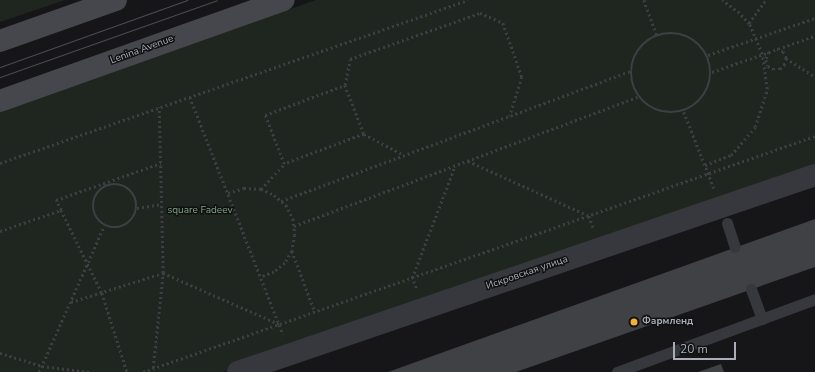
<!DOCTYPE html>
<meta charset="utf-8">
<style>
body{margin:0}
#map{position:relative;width:815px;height:372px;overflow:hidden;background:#161618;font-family:"Nunito Sans",sans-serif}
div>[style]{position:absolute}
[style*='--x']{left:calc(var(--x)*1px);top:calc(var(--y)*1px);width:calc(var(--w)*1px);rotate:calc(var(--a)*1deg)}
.green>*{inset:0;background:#1e261f}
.building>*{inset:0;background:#404145}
.path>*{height:2.5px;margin-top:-1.25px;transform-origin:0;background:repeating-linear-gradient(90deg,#3d3f44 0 2px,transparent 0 5px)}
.path>.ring{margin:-1.25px;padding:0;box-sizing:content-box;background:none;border:2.5px solid #3d3f44;border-radius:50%}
.service>*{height:11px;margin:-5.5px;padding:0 5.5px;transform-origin:5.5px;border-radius:5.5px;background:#37383d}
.minor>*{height:22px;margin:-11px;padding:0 11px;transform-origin:11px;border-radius:11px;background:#37383d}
.secondary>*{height:22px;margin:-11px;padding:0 11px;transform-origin:11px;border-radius:11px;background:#45474d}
.tram>*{height:1px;margin:-0.5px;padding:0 0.5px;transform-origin:0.5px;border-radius:0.5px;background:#4a4c52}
.dots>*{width:11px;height:11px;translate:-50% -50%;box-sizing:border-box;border:2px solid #111113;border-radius:50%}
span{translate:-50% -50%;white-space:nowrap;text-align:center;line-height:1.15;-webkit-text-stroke:3px #111113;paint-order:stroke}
.street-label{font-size:10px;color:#a8adb8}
.park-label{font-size:10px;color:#7fa381}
.poi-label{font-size:10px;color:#a8adb8;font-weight:700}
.left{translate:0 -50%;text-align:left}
.scale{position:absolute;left:673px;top:342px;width:63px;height:18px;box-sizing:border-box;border:2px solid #a8adb8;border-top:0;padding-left:5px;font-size:12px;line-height:14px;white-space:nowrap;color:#a8adb8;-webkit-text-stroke:3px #111113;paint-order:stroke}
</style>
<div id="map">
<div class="green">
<i style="clip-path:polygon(0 0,65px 0,0 22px)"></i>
<i style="clip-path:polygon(316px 0,815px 0,815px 164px,223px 372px,0 372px,0 111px)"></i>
</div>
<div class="building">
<i style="clip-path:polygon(815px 219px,815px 267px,516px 372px,388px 372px)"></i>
<i style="clip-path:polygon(721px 364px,724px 372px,698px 372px)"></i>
</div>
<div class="path">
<i style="--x:644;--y:0;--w:38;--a:70"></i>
<i style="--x:749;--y:23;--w:29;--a:-54"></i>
<i class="ring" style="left:631px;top:33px;width:77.5px;height:77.5px"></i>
<i style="--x:769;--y:52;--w:9;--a:111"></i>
<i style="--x:766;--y:60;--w:6;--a:72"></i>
<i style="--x:768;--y:66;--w:6;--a:31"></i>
<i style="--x:773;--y:69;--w:7;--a:0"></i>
<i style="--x:780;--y:69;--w:6;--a:-45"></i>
<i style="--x:784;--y:65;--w:7;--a:-74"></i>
<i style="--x:786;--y:58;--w:7;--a:-117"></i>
<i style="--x:783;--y:52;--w:7;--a:-153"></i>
<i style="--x:708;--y:55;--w:113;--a:-19.1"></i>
<i style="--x:786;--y:58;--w:35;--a:33"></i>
<i style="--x:712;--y:72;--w:109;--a:-19.3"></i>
<i style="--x:345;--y:85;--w:26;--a:-79"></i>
<i style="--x:350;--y:59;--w:138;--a:-19.5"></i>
<i style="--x:480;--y:13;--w:25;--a:23"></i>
<i style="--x:503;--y:23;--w:57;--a:70.6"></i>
<i style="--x:522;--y:77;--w:41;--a:107.1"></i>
<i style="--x:345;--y:85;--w:53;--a:68.8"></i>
<i style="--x:364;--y:134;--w:85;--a:159.4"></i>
<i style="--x:284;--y:164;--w:53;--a:-111.2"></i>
<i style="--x:265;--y:115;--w:85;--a:-20.6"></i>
<i style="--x:190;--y:97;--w:255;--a:68.6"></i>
<i style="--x:684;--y:112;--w:82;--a:68.5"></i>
<i style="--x:364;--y:134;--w:45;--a:27.7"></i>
<i style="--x:468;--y:161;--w:133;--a:24.4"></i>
<i style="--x:589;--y:216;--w:14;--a:69"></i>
<i style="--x:0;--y:163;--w:495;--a:-19.2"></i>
<i style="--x:705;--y:165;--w:28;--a:-21"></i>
<i style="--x:731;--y:155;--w:37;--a:-49"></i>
<i style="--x:755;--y:127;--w:40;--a:-72"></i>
<i style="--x:767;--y:89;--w:35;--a:-98"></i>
<i style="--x:762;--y:54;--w:33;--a:-113"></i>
<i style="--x:749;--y:24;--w:15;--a:-132"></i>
<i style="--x:739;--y:13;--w:21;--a:-143"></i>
<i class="ring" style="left:93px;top:184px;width:41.5px;height:41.5px"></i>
<i style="--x:261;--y:189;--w:34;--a:-47"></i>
<i style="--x:228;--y:193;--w:17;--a:-17"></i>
<i style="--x:244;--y:188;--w:17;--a:3"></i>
<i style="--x:261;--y:189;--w:14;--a:25"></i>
<i style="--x:274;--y:195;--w:16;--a:40"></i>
<i style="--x:286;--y:205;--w:16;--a:63"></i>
<i style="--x:293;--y:219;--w:16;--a:83"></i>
<i style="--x:295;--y:235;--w:16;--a:101"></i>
<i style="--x:292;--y:251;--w:14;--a:120"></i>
<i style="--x:285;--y:263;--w:14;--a:141"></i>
<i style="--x:274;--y:272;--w:14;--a:159"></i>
<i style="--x:281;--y:201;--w:373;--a:-20.4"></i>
<i style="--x:137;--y:208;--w:25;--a:-9"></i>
<i style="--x:61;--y:210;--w:11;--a:-117"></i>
<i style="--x:56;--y:200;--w:111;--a:-19.4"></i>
<i style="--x:294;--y:226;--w:367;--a:-20.6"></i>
<i style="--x:0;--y:231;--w:65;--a:-19"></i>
<i style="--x:61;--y:210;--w:93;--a:63.7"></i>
<i style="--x:102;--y:293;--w:83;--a:72.4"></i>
<i style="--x:292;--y:251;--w:65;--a:69.3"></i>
<i style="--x:416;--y:288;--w:11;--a:-112"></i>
<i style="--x:412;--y:278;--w:120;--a:-69"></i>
<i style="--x:71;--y:302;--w:96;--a:-17.5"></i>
<i style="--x:163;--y:273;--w:127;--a:23.7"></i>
<i style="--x:0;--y:353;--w:44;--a:17.2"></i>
<i style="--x:42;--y:366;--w:48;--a:7.1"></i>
<i style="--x:153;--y:368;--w:96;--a:-84"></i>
<i style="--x:163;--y:273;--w:166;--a:-91.4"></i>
<i style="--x:39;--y:372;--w:160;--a:-66"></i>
<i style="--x:143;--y:372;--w:712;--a:-19.35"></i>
</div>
<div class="service">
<i style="--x:727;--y:223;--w:25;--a:72"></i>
<i style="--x:751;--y:289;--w:32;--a:70"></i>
<i style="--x:617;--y:372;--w:211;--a:-20.2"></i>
</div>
<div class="minor">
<i style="--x:238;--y:372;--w:610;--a:-18.85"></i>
</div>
<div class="secondary">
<i style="--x:0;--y:41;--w:123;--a:-19.5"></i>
<i style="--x:0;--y:101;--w:301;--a:-19.6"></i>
</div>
<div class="tram">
<i style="--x:0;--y:67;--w:199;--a:-19.7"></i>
<i style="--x:0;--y:77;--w:230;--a:-19.5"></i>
</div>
<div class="dots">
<i style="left:634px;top:322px;background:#f2b134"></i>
</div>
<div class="street-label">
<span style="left:142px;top:50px;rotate:-20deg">Lenina Avenue</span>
<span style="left:527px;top:273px;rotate:-19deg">Искровская улица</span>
</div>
<div class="park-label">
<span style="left:200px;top:211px">square Fadeev</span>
</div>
<div class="poi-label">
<span class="left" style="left:642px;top:322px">Фармленд</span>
</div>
<div class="scale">20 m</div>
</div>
